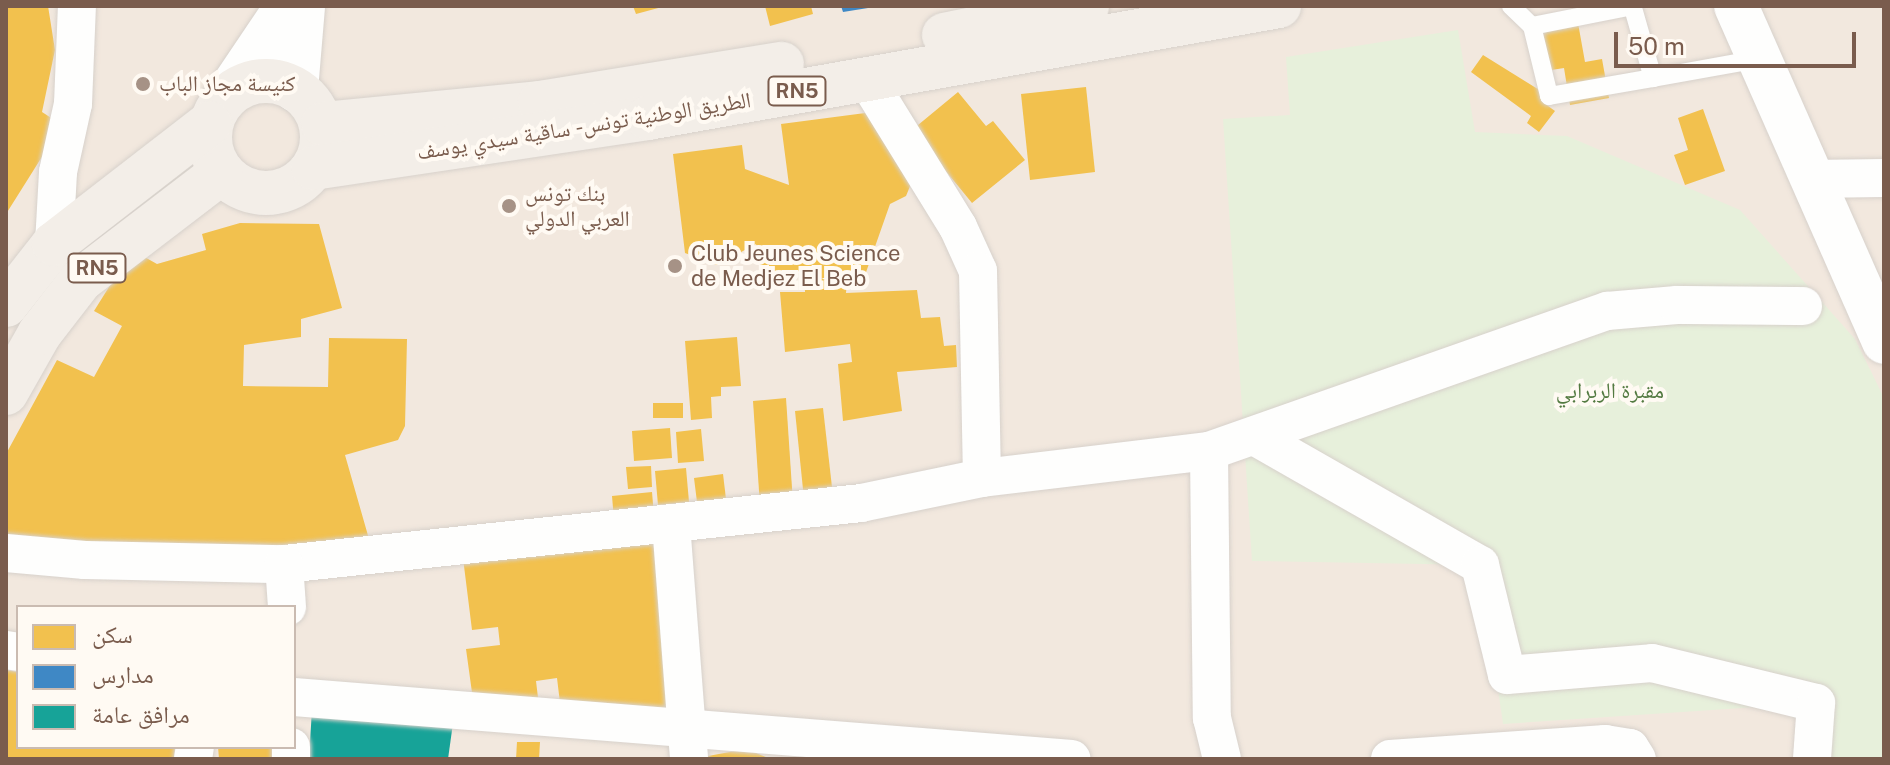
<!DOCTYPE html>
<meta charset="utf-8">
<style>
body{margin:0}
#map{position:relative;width:1890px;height:765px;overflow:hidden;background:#f9f5f0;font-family:"Public Sans","Noto Naskh Arabic",sans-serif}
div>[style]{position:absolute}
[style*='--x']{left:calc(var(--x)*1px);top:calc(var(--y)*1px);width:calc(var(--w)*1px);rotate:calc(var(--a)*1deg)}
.residential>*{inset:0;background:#f2e8de}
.green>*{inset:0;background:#e7f0db}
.homes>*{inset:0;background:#f2c14e}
.schools>*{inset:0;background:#3f88c5}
.public>*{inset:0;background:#17a398}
.roads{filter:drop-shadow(0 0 2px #d7d1cb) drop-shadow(0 0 2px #d7d1cb)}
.service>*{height:18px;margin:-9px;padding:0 9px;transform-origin:9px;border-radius:9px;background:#fefefd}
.minor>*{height:38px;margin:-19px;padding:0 19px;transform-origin:19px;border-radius:19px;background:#fefefd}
.secondary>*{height:44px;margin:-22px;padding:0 22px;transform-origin:22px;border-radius:22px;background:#fefefd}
.primary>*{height:44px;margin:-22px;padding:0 22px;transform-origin:22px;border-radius:22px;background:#f3eee8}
.primary>.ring{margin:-22px;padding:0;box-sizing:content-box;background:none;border:44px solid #f3eee8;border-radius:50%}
.dots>*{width:22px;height:22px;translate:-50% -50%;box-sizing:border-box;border:4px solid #fffaf3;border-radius:50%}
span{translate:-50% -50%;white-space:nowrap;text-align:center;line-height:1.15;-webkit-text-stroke:8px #fffaf3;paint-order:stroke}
.shield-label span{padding:2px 6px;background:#fffaf3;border:2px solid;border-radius:6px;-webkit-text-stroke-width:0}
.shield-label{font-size:20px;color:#7a5c4d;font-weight:700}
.poi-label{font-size:22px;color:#7a5c4d}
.left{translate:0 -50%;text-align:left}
.street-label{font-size:22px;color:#7a5c4d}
.park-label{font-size:22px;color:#537a41}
.frame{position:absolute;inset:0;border:8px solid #7a5c4d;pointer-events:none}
.legend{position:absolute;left:16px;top:605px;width:280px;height:144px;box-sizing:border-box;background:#fffaf3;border:2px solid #cabbb1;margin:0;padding:10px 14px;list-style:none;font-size:24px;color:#7a5c4d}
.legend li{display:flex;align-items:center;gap:16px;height:40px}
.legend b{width:40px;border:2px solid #cabbb1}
.scale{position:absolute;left:1614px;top:32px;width:242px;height:36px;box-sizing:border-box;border:4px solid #7a5c4d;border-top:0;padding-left:10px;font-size:24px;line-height:28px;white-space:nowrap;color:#7a5c4d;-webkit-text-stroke:6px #fffaf3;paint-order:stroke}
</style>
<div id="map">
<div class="residential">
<i style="clip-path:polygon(evenodd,6px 6px,1884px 6px,1884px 759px,6px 759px,6px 6px,18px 607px,294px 607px,294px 747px,18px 747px,18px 607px)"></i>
</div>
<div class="green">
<i style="clip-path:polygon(1458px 30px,1475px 132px,1567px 136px,1740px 210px,1855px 339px,1884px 398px,1884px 759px,1805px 759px,1816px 703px,1503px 724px,1480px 565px,1252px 561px,1223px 119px,1290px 115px,1286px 57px)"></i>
</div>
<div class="homes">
<i style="clip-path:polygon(6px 6px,48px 6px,55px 50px,42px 112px,62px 125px,6px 214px)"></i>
<i style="clip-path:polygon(633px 6px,662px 6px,662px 7px,636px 14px)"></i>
<i style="clip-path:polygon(765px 6px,811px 6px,813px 14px,770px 26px)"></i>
<i style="clip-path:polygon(1578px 23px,1585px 62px,1602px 59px,1609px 98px,1570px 105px,1564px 68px,1545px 71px,1538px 30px)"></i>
<i style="clip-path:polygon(1483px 55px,1549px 96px,1544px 103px,1555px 111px,1539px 132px,1527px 123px,1531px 116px,1471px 72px)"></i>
<i style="clip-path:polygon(1086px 87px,1095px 172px,1030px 180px,1021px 94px)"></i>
<i style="clip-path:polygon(958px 92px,986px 126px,993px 121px,1025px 160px,972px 203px,912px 130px)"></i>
<i style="clip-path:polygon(1703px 109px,1725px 171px,1685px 185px,1674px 155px,1688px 150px,1678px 118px)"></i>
<i style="clip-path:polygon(873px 112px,911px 184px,906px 196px,890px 204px,864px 278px,847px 280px,846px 293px,917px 290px,921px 318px,940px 317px,944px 346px,956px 345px,957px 367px,897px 372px,902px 411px,843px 421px,838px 364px,852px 362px,850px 344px,785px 352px,780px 292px,805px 292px,804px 271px,762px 274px,756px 244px,717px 265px,685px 253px,673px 154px,742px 145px,745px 169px,789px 185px,781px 124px)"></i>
<i style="clip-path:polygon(240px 223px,319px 224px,342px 308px,301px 319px,301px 337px,244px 345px,243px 386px,328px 387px,329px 338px,407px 339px,405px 426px,398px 440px,345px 455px,369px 539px,300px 559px,8px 536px,6px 454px,57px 360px,94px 377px,122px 326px,94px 311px,132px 250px,157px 264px,206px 250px,202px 234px)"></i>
<i style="clip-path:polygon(737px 337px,741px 386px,721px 387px,721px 396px,711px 397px,712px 418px,691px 420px,685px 341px)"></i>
<i style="clip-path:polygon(786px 398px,793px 503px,760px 506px,753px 401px)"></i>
<i style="clip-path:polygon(653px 403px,683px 403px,683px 418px,653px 418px)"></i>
<i style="clip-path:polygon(823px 408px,833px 496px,804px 499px,795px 411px)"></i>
<i style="clip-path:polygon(670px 428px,672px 458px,634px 461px,632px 431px)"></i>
<i style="clip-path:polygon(701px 429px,704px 461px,678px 463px,676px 432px)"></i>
<i style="clip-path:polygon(651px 466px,652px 487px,628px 489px,626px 467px)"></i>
<i style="clip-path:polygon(686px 468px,689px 502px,658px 505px,655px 471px)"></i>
<i style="clip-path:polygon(723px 474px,726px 499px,697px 502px,694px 478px)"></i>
<i style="clip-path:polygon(652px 492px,654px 516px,614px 520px,612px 496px)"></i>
<i style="clip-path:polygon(657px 532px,680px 712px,563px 728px,557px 678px,536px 681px,539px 706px,474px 707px,466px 649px,500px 645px,498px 627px,472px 630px,463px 558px)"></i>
<i style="clip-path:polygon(6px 670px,18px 672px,18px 747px,175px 747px,174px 759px,6px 759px)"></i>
<i style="clip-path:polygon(517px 742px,540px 742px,539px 759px,516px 759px)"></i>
<i style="clip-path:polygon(218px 747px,281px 747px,282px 759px,219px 759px)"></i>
<i style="clip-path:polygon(746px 749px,771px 759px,707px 759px,708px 756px)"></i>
</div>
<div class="schools">
<i style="clip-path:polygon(841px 6px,867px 6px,868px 8px,843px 12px)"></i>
</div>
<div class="public">
<i style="clip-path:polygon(312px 709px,453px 723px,448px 759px,309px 759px)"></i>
</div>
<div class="roads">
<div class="service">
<i style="--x:1511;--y:6;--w:29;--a:44"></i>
<i style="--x:1532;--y:26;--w:103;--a:-11.2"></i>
<i style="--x:1633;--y:8;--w:73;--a:74.1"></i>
<i style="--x:1653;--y:78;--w:108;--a:-10.2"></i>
<i style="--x:1532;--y:26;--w:72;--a:76.3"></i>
<i style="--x:1549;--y:96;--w:106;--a:-9.8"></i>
</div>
<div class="minor">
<i style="--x:866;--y:78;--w:175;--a:58.3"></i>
<i style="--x:958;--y:227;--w:48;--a:65.6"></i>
<i style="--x:978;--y:271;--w:207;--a:88.9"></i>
<i style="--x:1810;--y:179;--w:74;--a:-0.8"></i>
<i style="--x:54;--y:244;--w:72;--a:-86.8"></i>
<i style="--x:58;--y:172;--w:70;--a:-77.6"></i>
<i style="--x:73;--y:104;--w:98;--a:-87.7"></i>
<i style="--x:1254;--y:436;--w:260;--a:29.7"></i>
<i style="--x:1480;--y:565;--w:113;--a:76.2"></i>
<i style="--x:1507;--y:675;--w:145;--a:-4.7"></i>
<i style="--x:1652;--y:663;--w:169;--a:13.7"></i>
<i style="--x:1816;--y:703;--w:56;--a:94.1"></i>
<i style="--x:1209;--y:451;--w:267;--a:89.4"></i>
<i style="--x:1212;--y:718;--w:42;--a:76.3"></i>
<i style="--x:671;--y:524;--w:236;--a:85.6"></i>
<i style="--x:6;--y:553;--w:79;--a:5.1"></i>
<i style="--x:85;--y:560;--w:199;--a:1.2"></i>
<i style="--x:284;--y:564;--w:580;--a:-6.03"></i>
<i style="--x:861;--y:503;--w:124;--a:-11.7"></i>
<i style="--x:982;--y:478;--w:229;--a:-6.8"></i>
<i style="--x:1209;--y:451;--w:422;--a:-19.4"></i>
<i style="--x:1607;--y:311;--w:70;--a:-4.9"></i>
<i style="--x:1677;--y:305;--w:126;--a:0.5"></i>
<i style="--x:284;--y:564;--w:43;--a:86"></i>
<i style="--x:6;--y:650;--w:12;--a:9"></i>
<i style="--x:294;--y:697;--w:780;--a:4.56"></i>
<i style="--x:193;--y:759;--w:12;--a:-81"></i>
<i style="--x:291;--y:759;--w:12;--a:-90"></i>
<i style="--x:1390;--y:759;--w:216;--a:-4"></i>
<i style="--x:1605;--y:744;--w:25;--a:9"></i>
<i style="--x:1630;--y:748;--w:13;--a:58"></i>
</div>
<div class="secondary">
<i style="--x:1736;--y:6;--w:367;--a:66.2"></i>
<i style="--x:231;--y:89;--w:100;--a:-56"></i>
<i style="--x:296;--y:90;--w:84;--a:-85.2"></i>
</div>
<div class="primary">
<i style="--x:944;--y:35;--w:146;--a:-11.5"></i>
<i class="ring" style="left:210px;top:81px;width:68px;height:68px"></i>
<i style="--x:323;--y:124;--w:218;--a:-5.5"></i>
<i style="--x:540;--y:103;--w:245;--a:-9.2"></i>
<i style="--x:313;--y:168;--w:339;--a:-8.5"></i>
<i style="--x:648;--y:118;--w:641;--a:-10.06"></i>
<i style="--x:6;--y:305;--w:78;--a:-51.8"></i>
<i style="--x:54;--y:244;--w:197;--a:-37.8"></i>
<i style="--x:6;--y:393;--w:69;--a:-60.5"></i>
<i style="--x:40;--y:333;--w:67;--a:-52.3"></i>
<i style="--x:81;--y:280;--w:176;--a:-37.4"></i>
</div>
</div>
<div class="dots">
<i style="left:143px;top:84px;background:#a69286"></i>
<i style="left:509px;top:206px;background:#a69286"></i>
<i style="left:675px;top:266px;background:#a69286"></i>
</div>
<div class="shield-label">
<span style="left:797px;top:91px">RN5</span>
<span style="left:97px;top:268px">RN5</span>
</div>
<div class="poi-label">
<span class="left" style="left:159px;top:84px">كنيسة مجاز الباب</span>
<span class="left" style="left:525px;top:206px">بنك تونس<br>العربي الدولي</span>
<span class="left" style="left:691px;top:266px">Club Jeunes Science<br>de Medjez El Beb</span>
</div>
<div class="street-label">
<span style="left:584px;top:126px;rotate:-9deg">الطريق الوطنية تونس - ساقية سيدي يوسف</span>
</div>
<div class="park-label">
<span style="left:1610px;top:391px">مقبرة الربرابي</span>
</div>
<div class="frame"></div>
<ul class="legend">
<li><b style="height:22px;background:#f2c14e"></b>سكن</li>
<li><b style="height:22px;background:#3f88c5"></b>مدارس</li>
<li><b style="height:22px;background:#17a398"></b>مرافق عامة</li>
</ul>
<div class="scale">50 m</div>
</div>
